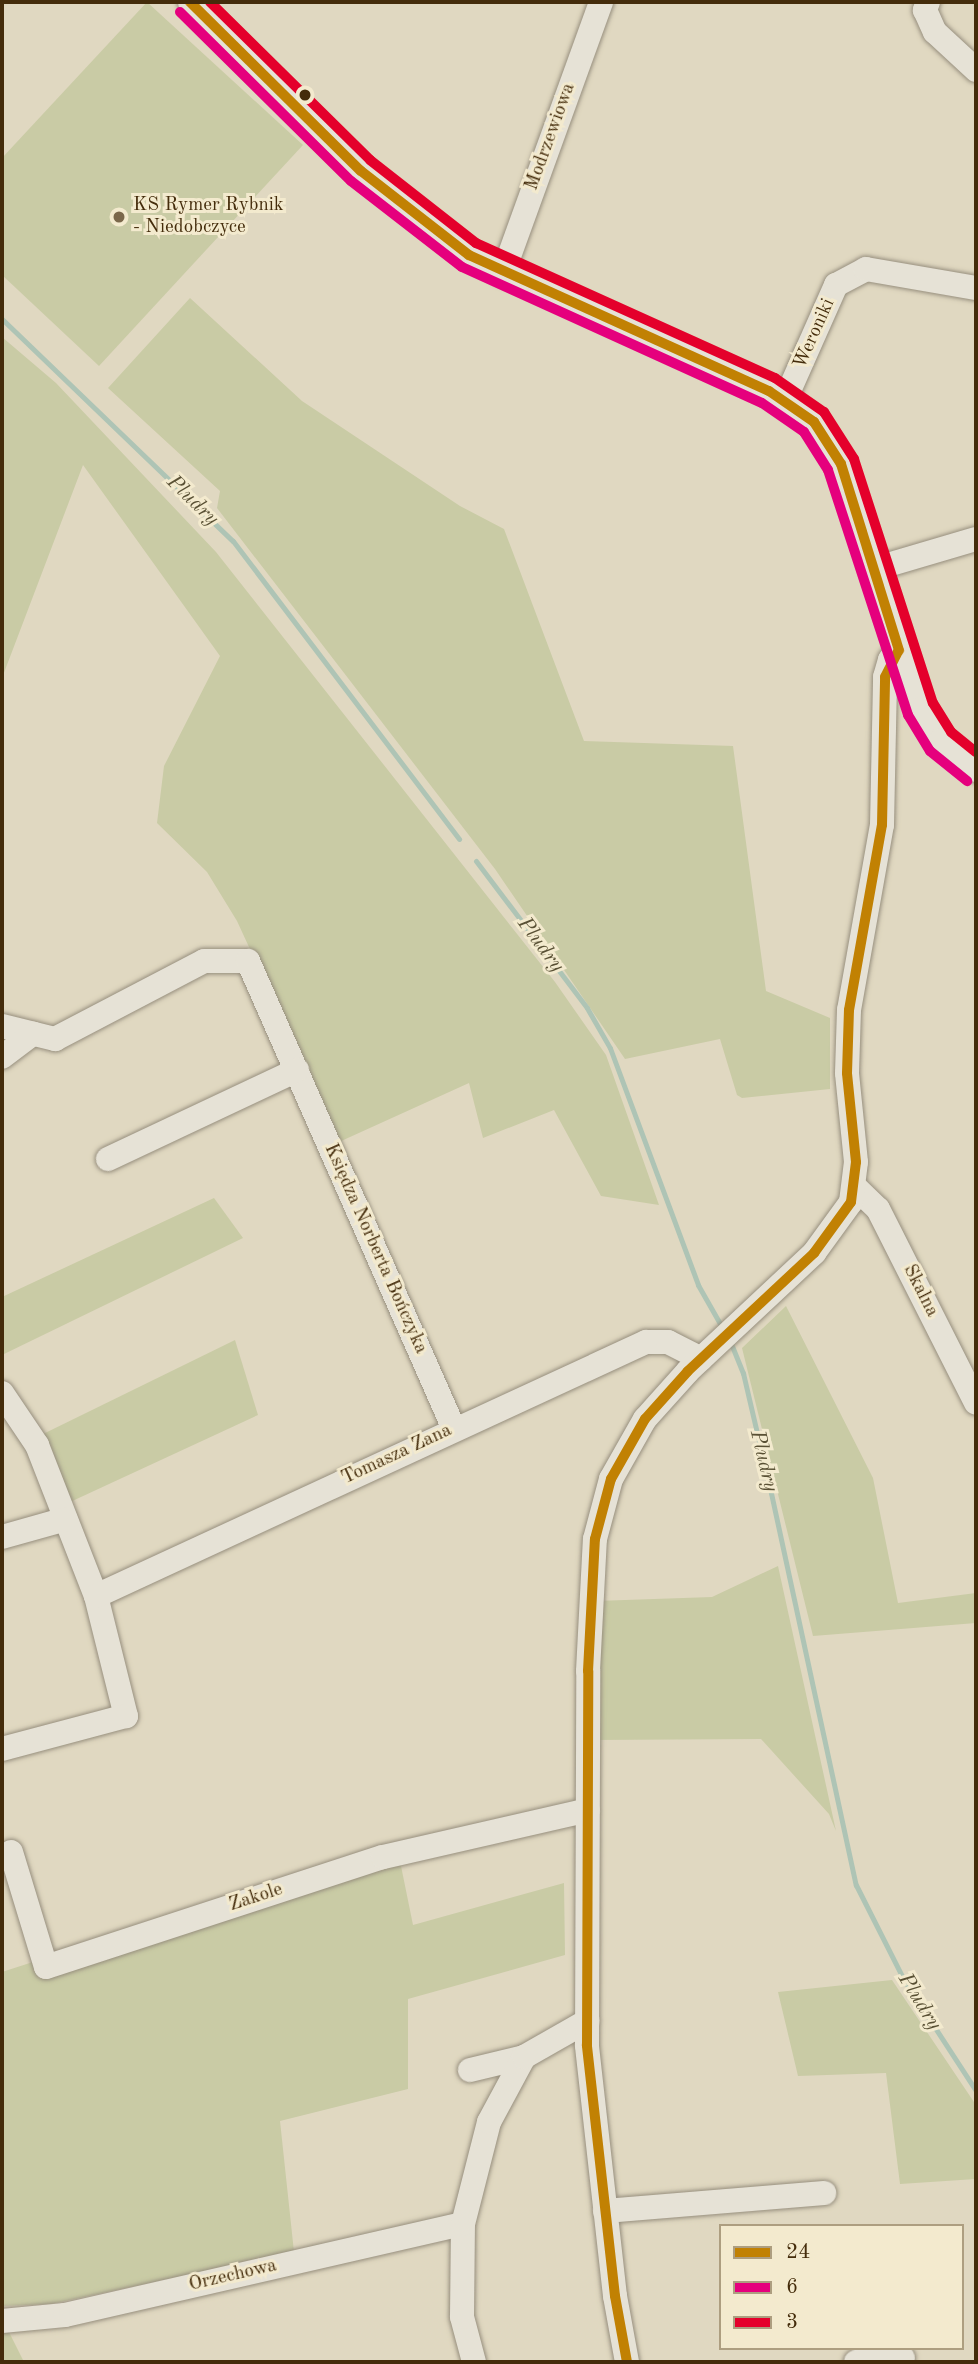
<!DOCTYPE html>
<meta charset="utf-8">
<style>
body{margin:0}
#map{position:relative;width:978px;height:2364px;overflow:hidden;background:#e0d8c1;font-family:"Old Standard TT",serif}
div>[style]{position:absolute}
[style*='--x']{left:calc(var(--x)*1px);top:calc(var(--y)*1px);width:calc(var(--w)*1px);rotate:calc(var(--a)*1deg)}
.green>*{inset:0;background:#c9cba5}
.stream>*{height:5px;margin:-2.5px;padding:0 2.5px;transform-origin:2.5px;border-radius:2.5px;background:#aec4b5}
.roads{filter:drop-shadow(0 0 2px #978f7e) drop-shadow(0 0 2px #978f7e)}
.minor>*{height:24px;margin:-12px;padding:0 12px;transform-origin:12px;border-radius:12px;background:#e6e2d6}
.bus-1>*{height:10px;margin:-5px;padding:0 5px;transform-origin:5px;border-radius:5px;background:#c18103}
.bus-2>*{height:10px;margin:-5px;padding:0 5px;transform-origin:5px;border-radius:5px;background:#e5007d}
.bus-3>*{height:10px;margin:-5px;padding:0 5px;transform-origin:5px;border-radius:5px;background:#e4002b}
.dots>*{width:19px;height:19px;translate:-50% -50%;box-sizing:border-box;border:4px solid #f3eace;border-radius:50%}
span{translate:-50% -50%;white-space:nowrap;text-align:center;line-height:1.15;-webkit-text-stroke:6px #f3eace;paint-order:stroke}
.street-label{font-size:19px;color:#442c0b}
.poi-label{font-size:19px;color:#442c0b}
.left{translate:0 -50%;text-align:left}
.water-label{font-size:21px;color:#595034;font-style:italic}
.frame{position:absolute;inset:0;border:4px solid #442c0b;pointer-events:none}
.legend{position:absolute;left:719px;top:2224px;width:245px;height:126px;box-sizing:border-box;background:#f3eace;border:2px solid #ad9e80;margin:0;padding:9px 12px;list-style:none;font-size:21px;color:#442c0b}
.legend li{display:flex;align-items:center;gap:14px;height:35px}
.legend b{width:35px;border:2px solid #ad9e80}
</style>
<div id="map">
<div class="green">
<i style="clip-path:polygon(147px 2px,303px 145px,99px 366px,2px 275px,2px 158px)"></i>
<i style="clip-path:polygon(190px 298px,302px 401px,460px 506px,504px 529px,584px 741px,733px 746px,766px 991px,830px 1018px,830px 1089px,742px 1098px,737px 1095px,720px 1039px,625px 1059px,495px 869px,217px 508px,220px 491px,108px 388px)"></i>
<i style="clip-path:polygon(2px 337px,56px 383px,216px 552px,555px 982px,606px 1055px,659px 1205px,601px 1196px,554px 1110px,483px 1138px,469px 1083px,339px 1142px,237px 921px,207px 872px,157px 823px,164px 766px,220px 656px,83px 465px,2px 678px)"></i>
<i style="clip-path:polygon(214px 1198px,243px 1238px,2px 1355px,2px 1297px)"></i>
<i style="clip-path:polygon(786px 1306px,873px 1478px,898px 1603px,976px 1593px,976px 1623px,813px 1636px,742px 1348px)"></i>
<i style="clip-path:polygon(235px 1340px,258px 1415px,68px 1503px,39px 1436px)"></i>
<i style="clip-path:polygon(778px 1566px,836px 1831px,829px 1814px,761px 1739px,593px 1740px,596px 1601px,712px 1597px)"></i>
<i style="clip-path:polygon(400px 1861px,413px 1925px,564px 1883px,565px 1955px,408px 1999px,408px 2089px,280px 2121px,294px 2252px,51px 2304px,2px 2306px,2px 1972px,36px 1961px,39px 1978px)"></i>
<i style="clip-path:polygon(892px 1980px,976px 2105px,976px 2179px,900px 2184px,886px 2073px,798px 2076px,778px 1992px)"></i>
<i style="clip-path:polygon(7px 2328px,24px 2362px,2px 2362px,2px 2329px)"></i>
</div>
<div class="stream">
<i style="--x:2;--y:319;--w:320;--a:43.9"></i>
<i style="--x:233;--y:541;--w:374;--a:52.8"></i>
<i style="--x:476;--y:861;--w:184;--a:52.9"></i>
<i style="--x:587;--y:1008;--w:46;--a:60.1"></i>
<i style="--x:610;--y:1048;--w:253;--a:69.6"></i>
<i style="--x:698;--y:1285;--w:51;--a:60.4"></i>
<i style="--x:730;--y:1341;--w:35;--a:68"></i>
<i style="--x:743;--y:1373;--w:123;--a:76.9"></i>
<i style="--x:771;--y:1493;--w:401;--a:77.8"></i>
<i style="--x:856;--y:1885;--w:106;--a:63.2"></i>
<i style="--x:904;--y:1980;--w:132;--a:57"></i>
</div>
<div class="roads">
<div class="minor">
<i style="--x:190;--y:2;--w:240;--a:44.7"></i>
<i style="--x:361;--y:171;--w:137;--a:37.9"></i>
<i style="--x:469;--y:255;--w:329;--a:24.4"></i>
<i style="--x:769;--y:391;--w:55;--a:34.6"></i>
<i style="--x:814;--y:422;--w:50;--a:57.3"></i>
<i style="--x:841;--y:464;--w:257;--a:72.1"></i>
<i style="--x:920;--y:709;--w:38;--a:58"></i>
<i style="--x:940;--y:741;--w:46;--a:38.9"></i>
<i style="--x:928;--y:2;--w:9;--a:111"></i>
<i style="--x:925;--y:10;--w:24;--a:66"></i>
<i style="--x:935;--y:32;--w:56;--a:42.8"></i>
<i style="--x:503;--y:273;--w:288;--a:-70.1"></i>
<i style="--x:785;--y:400;--w:126;--a:-66.1"></i>
<i style="--x:836;--y:285;--w:34;--a:-28"></i>
<i style="--x:866;--y:269;--w:112;--a:9.8"></i>
<i style="--x:874;--y:569;--w:106;--a:-16.4"></i>
<i style="--x:2;--y:1026;--w:55;--a:13.8"></i>
<i style="--x:55;--y:1039;--w:168;--a:-27.6"></i>
<i style="--x:204;--y:961;--w:44;--a:0"></i>
<i style="--x:248;--y:961;--w:511;--a:66.24"></i>
<i style="--x:2;--y:1057;--w:39;--a:-37"></i>
<i style="--x:108;--y:1159;--w:209;--a:-25.2"></i>
<i style="--x:854;--y:1186;--w:33;--a:44"></i>
<i style="--x:878;--y:1209;--w:217;--a:63.2"></i>
<i style="--x:2;--y:1393;--w:63;--a:56.1"></i>
<i style="--x:37;--y:1445;--w:162;--a:68.7"></i>
<i style="--x:96;--y:1596;--w:124;--a:76"></i>
<i style="--x:126;--y:1716;--w:128;--a:165.1"></i>
<i style="--x:2;--y:1537;--w:66;--a:-15.7"></i>
<i style="--x:96;--y:1596;--w:606;--a:-24.79"></i>
<i style="--x:646;--y:1342;--w:22;--a:0"></i>
<i style="--x:668;--y:1342;--w:37;--a:27"></i>
<i style="--x:11;--y:1852;--w:120;--a:73.1"></i>
<i style="--x:46;--y:1967;--w:354;--a:-18.1"></i>
<i style="--x:383;--y:1857;--w:210;--a:-12.9"></i>
<i style="--x:470;--y:2070;--w:56;--a:-13.5"></i>
<i style="--x:605;--y:2211;--w:220;--a:-4.7"></i>
<i style="--x:2;--y:2321;--w:63;--a:-5.4"></i>
<i style="--x:65;--y:2315;--w:408;--a:-12.9"></i>
<i style="--x:474;--y:2362;--w:47;--a:-104.9"></i>
<i style="--x:462;--y:2317;--w:93;--a:-89.4"></i>
<i style="--x:463;--y:2224;--w:105;--a:-75.7"></i>
<i style="--x:489;--y:2122;--w:74;--a:-61.7"></i>
<i style="--x:524;--y:2057;--w:73;--a:-29.7"></i>
<i style="--x:627;--y:2362;--w:67;--a:-100.3"></i>
<i style="--x:615;--y:2296;--w:253;--a:-96.4"></i>
<i style="--x:587;--y:2045;--w:374;--a:-89.8"></i>
<i style="--x:588;--y:1671;--w:132;--a:-87"></i>
<i style="--x:595;--y:1539;--w:62;--a:-75.1"></i>
<i style="--x:611;--y:1479;--w:69;--a:-60.5"></i>
<i style="--x:645;--y:1419;--w:64;--a:-48.1"></i>
<i style="--x:688;--y:1371;--w:173;--a:-43.1"></i>
<i style="--x:814;--y:1253;--w:63;--a:-54"></i>
<i style="--x:851;--y:1202;--w:40;--a:-82.9"></i>
<i style="--x:856;--y:1162;--w:89;--a:-95.8"></i>
<i style="--x:847;--y:1073;--w:63;--a:-88.2"></i>
<i style="--x:849;--y:1010;--w:188;--a:-79.9"></i>
<i style="--x:882;--y:825;--w:148;--a:-88.8"></i>
<i style="--x:885;--y:677;--w:18;--a:-74"></i>
<i style="--x:890;--y:660;--w:13;--a:-48"></i>
<i style="--x:856;--y:2362;--w:47;--a:-4.9"></i>
</div>
</div>
<div class="bus-1">
<i style="--x:190;--y:2;--w:240;--a:44.7"></i>
<i style="--x:361;--y:171;--w:137;--a:37.9"></i>
<i style="--x:469;--y:255;--w:329;--a:24.4"></i>
<i style="--x:769;--y:391;--w:55;--a:34.6"></i>
<i style="--x:814;--y:422;--w:50;--a:57.3"></i>
<i style="--x:841;--y:464;--w:195;--a:72.7"></i>
<i style="--x:627;--y:2362;--w:67;--a:-100.3"></i>
<i style="--x:615;--y:2296;--w:253;--a:-96.4"></i>
<i style="--x:587;--y:2045;--w:374;--a:-89.8"></i>
<i style="--x:588;--y:1671;--w:132;--a:-87"></i>
<i style="--x:595;--y:1539;--w:62;--a:-75.1"></i>
<i style="--x:611;--y:1479;--w:69;--a:-60.5"></i>
<i style="--x:645;--y:1419;--w:64;--a:-48.1"></i>
<i style="--x:688;--y:1371;--w:173;--a:-43.1"></i>
<i style="--x:814;--y:1253;--w:63;--a:-54"></i>
<i style="--x:851;--y:1202;--w:40;--a:-82.9"></i>
<i style="--x:856;--y:1162;--w:89;--a:-95.8"></i>
<i style="--x:847;--y:1073;--w:63;--a:-88.2"></i>
<i style="--x:849;--y:1010;--w:188;--a:-79.9"></i>
<i style="--x:882;--y:825;--w:148;--a:-88.8"></i>
<i style="--x:885;--y:677;--w:30;--a:-63"></i>
</div>
<div class="bus-2">
<i style="--x:180;--y:12;--w:240;--a:44.7"></i>
<i style="--x:351;--y:181;--w:140;--a:37.8"></i>
<i style="--x:462;--y:267;--w:329;--a:24.4"></i>
<i style="--x:762;--y:403;--w:51;--a:34.6"></i>
<i style="--x:804;--y:432;--w:45;--a:57.7"></i>
<i style="--x:828;--y:470;--w:258;--a:71.9"></i>
<i style="--x:908;--y:715;--w:42;--a:58.6"></i>
<i style="--x:930;--y:751;--w:48;--a:39"></i>
</div>
<div class="bus-3">
<i style="--x:210;--y:2;--w:225;--a:44.6"></i>
<i style="--x:370;--y:160;--w:135;--a:38.1"></i>
<i style="--x:476;--y:243;--w:328;--a:24.3"></i>
<i style="--x:775;--y:378;--w:60;--a:34.8"></i>
<i style="--x:824;--y:412;--w:56;--a:57.4"></i>
<i style="--x:854;--y:459;--w:256;--a:72.1"></i>
<i style="--x:933;--y:703;--w:34;--a:58"></i>
<i style="--x:951;--y:732;--w:32;--a:39"></i>
</div>
<div class="dots">
<i style="left:305px;top:95px;background:#442c0b"></i>
<i style="left:119px;top:217px;background:#7b684b"></i>
</div>
<div class="street-label">
<span style="left:551px;top:137px;rotate:-70deg">Modrzewiowa</span>
<span style="left:815px;top:334px;rotate:-66deg">Weroniki</span>
<span style="left:375px;top:1249px;rotate:66deg">Księdza Norberta Bończyka</span>
<span style="left:920px;top:1291px;rotate:63deg">Skalna</span>
<span style="left:397px;top:1455px;rotate:-25deg">Tomasza Zana</span>
<span style="left:256px;top:1898px;rotate:-18deg">Zakole</span>
<span style="left:233px;top:2276px;rotate:-13deg">Orzechowa</span>
</div>
<div class="poi-label">
<span class="left" style="left:133px;top:217px">KS Rymer Rybnik<br>- Niedobczyce</span>
</div>
<div class="water-label">
<span style="left:192px;top:501px;rotate:44deg">Pludry</span>
<span style="left:540px;top:945px;rotate:53deg">Pludry</span>
<span style="left:763px;top:1461px;rotate:76deg">Pludry</span>
<span style="left:919px;top:2002px;rotate:58deg">Pludry</span>
</div>
<div class="frame"></div>
<ul class="legend">
<li><b style="height:9px;background:#c18103"></b>24</li>
<li><b style="height:9px;background:#e5007d"></b>6</li>
<li><b style="height:9px;background:#e4002b"></b>3</li>
</ul>
</div>
